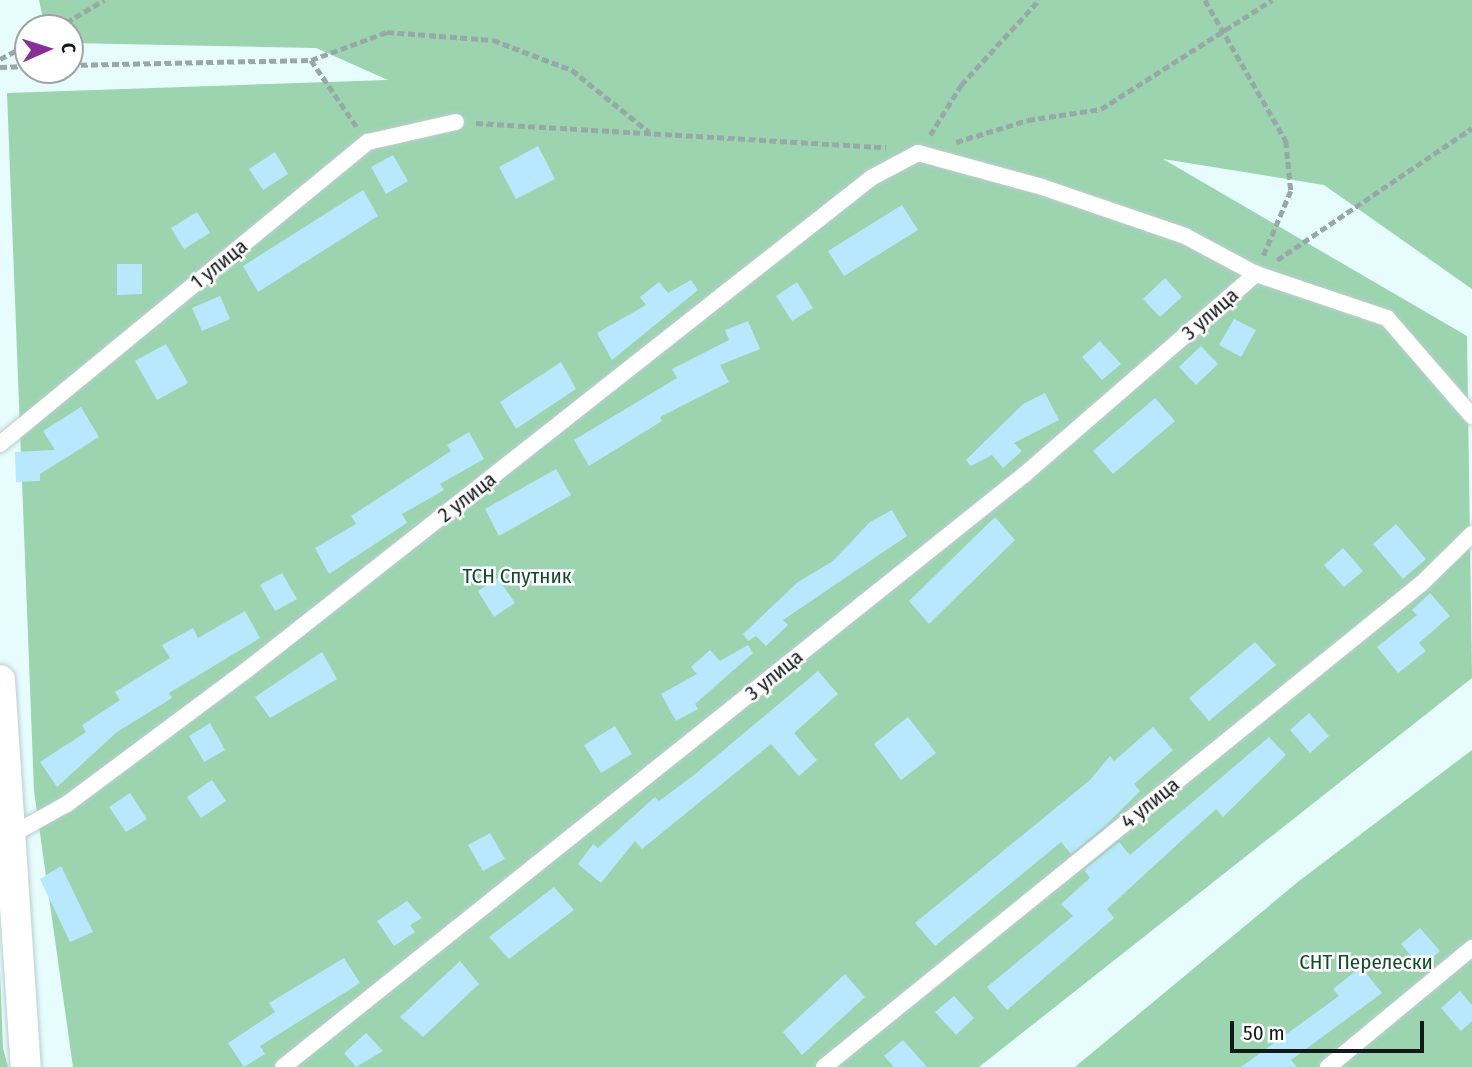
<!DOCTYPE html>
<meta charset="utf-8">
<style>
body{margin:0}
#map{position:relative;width:1472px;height:1067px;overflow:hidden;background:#e6fcfd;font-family:"Fira Sans Condensed",sans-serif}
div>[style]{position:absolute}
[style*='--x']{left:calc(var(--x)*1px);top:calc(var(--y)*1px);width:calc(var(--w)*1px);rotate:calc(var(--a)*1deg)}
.green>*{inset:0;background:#9bd4ae}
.building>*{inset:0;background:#b8e8fe}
.path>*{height:4.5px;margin-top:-2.25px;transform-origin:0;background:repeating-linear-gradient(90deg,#98a8a9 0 7px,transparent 0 10.5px)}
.roads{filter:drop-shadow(0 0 2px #b8cdcf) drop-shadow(0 0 2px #b8cdcf)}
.service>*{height:16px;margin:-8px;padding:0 8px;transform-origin:8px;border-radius:8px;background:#fff}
.minor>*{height:30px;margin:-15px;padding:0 15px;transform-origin:15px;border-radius:15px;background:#fff}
span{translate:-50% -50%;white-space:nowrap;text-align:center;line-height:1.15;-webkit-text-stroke:5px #fff;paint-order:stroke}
.street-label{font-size:21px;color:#12191a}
.park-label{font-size:21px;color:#154a2c}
.north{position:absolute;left:14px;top:14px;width:70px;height:70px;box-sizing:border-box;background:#fff;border:2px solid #a0a3a3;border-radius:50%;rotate:87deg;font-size:19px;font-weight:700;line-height:28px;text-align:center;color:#12191a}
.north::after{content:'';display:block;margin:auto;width:24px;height:32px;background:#8a2e99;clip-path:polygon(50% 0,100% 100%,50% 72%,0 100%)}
.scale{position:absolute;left:1230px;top:1021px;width:194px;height:32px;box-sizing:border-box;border:4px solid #12191a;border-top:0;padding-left:9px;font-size:21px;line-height:24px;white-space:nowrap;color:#12191a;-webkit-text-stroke:5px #fff;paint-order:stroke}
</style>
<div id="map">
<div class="green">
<i style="clip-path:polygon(39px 0,1472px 0,1472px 289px,1324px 185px,1163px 159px,1467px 336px,1472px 678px,979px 1067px,73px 1067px,34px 791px,7px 93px,388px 80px,316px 48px,70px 43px,70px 28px,45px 28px)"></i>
<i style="clip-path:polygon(1472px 750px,1472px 1067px,1075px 1067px,1299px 881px)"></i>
<i style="clip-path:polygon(0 971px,3px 1048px,8px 1067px,0 1067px)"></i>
</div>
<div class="building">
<i style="clip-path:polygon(538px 146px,555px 179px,516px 199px,499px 167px)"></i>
<i style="clip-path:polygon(275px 152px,288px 174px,263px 190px,249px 169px)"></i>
<i style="clip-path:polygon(393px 155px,408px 181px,386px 194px,371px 167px)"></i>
<i style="clip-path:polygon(363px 190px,378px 216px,258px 292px,243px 266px)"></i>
<i style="clip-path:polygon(902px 205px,918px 230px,844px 276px,828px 251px)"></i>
<i style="clip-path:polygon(197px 212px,210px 233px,184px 249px,171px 228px)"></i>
<i style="clip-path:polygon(117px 264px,142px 264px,142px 294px,117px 295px)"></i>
<i style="clip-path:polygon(1165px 278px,1182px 297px,1160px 317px,1143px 299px)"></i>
<i style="clip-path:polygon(691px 280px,698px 290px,612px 360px,597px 333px,646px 305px,640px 297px,659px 282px,668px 293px)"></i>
<i style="clip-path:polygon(797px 282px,813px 308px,792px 321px,776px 296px)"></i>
<i style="clip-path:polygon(220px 296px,230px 319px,202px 331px,192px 308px)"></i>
<i style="clip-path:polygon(1234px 319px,1256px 330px,1241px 357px,1219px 345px)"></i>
<i style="clip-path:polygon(748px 321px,760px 349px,720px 365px,729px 382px,660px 417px,662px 421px,589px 466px,574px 440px,677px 378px,672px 369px,729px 340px,725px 330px)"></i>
<i style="clip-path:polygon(1100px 341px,1121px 364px,1102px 380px,1082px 357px)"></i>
<i style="clip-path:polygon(166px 344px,188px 383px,157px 400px,135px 361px)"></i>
<i style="clip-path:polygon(1201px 346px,1218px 364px,1196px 385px,1179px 367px)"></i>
<i style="clip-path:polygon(561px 362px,576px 389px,516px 429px,500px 402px)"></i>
<i style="clip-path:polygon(1045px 393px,1059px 420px,1014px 443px,1022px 451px,1003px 468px,992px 455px,971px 466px,966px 460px,1023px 404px)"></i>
<i style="clip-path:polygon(1155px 398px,1175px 421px,1113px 474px,1093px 451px)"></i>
<i style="clip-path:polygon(81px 407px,99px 437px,40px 474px,40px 481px,16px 482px,15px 452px,55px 450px,43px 431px)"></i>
<i style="clip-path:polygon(469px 432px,484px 459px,440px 484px,444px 490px,402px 514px,407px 523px,329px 574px,315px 548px,356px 524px,351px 516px,451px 451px,447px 445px)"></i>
<i style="clip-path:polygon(556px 469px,571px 495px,499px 536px,485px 509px)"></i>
<i style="clip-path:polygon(892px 510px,907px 536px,783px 620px,788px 625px,766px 646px,756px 636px,748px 641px,743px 634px,798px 582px,833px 561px,870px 522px)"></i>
<i style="clip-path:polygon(995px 517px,1015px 540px,929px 624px,909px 601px)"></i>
<i style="clip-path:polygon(1396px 524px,1426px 559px,1403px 579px,1373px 544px)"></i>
<i style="clip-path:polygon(1343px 548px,1363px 571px,1344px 587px,1324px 565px)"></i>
<i style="clip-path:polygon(282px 573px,297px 599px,275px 611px,260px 585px)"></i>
<i style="clip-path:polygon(498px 578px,515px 603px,494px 617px,478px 591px)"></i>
<i style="clip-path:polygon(1430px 593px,1450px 616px,1419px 643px,1426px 651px,1398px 673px,1377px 647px,1417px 615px,1412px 610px)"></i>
<i style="clip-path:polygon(245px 611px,260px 638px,169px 693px,172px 698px,117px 732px,57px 787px,40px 762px,86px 732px,82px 725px,120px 700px,115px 692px,170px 658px,162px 645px,193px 628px,198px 638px)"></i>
<i style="clip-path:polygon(1255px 642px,1276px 665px,1209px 721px,1189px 698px)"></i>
<i style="clip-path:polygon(748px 645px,753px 653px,695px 704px,698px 709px,676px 721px,661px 694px,697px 674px,691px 667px,710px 650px,720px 661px)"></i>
<i style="clip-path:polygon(322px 652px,337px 679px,270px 718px,255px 697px)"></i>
<i style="clip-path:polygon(818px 671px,838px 694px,794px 733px,817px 760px,799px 776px,771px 744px,642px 849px,635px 841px,601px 883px,578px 864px,593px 844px,598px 848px,655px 797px,659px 801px,694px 775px)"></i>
<i style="clip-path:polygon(1309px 713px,1329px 736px,1310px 753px,1290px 730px)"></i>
<i style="clip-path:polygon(908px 717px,936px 753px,901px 780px,874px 744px)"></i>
<i style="clip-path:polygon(210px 723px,225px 750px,204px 762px,189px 736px)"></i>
<i style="clip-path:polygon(615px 726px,632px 754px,601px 773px,584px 745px)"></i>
<i style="clip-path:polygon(1153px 727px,1173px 750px,1134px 784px,1140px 791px,1105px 826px,1071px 854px,1061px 842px,935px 946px,915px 923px,1090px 780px,1110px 756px,1114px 761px)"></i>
<i style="clip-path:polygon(1269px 737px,1286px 755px,1223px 817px,1216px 809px,1107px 909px,1114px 918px,1007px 1010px,987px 987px,1073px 916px,1061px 904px,1090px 878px,1084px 870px,1119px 842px,1130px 855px)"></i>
<i style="clip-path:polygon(212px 780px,226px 801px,201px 818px,187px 797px)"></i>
<i style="clip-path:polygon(130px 793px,147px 819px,126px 832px,109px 807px)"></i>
<i style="clip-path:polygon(490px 833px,505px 859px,483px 871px,468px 845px)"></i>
<i style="clip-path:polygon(61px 866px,93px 932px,70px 942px,40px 879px)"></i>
<i style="clip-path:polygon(554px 887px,574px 910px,509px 959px,489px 937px)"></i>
<i style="clip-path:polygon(407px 901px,422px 918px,410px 925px,415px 932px,394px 946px,377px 921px)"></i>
<i style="clip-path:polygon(1420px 928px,1440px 951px,1421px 967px,1401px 944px)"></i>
<i style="clip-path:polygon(344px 958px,360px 983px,260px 1046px,265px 1054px,244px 1067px,228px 1043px,275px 1012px,269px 1003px)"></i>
<i style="clip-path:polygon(460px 961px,479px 984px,423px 1037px,400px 1017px)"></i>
<i style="clip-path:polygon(1361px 967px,1382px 993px,1291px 1060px,1297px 1067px,1241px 1067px,1339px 996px,1333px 989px)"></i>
<i style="clip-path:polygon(845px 974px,865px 997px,802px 1055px,783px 1032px)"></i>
<i style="clip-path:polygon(1460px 991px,1472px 1005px,1472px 1021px,1461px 1031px,1441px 1008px)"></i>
<i style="clip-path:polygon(954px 996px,974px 1018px,956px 1035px,935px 1012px)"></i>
<i style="clip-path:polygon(366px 1033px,383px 1051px,356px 1067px,344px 1053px)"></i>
<i style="clip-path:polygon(903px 1040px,927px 1067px,894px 1067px,884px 1056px)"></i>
</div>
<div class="path">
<i style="--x:1205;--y:0;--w:163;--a:60.1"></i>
<i style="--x:1286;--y:141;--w:50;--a:84.3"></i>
<i style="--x:1291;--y:191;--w:72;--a:113"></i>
<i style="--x:57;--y:28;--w:55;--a:-30.8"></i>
<i style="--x:0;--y:59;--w:32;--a:-28"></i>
<i style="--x:311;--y:60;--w:81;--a:-20.2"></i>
<i style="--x:387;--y:32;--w:106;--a:4.3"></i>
<i style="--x:493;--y:40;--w:85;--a:20.8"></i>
<i style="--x:572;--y:70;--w:99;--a:38.8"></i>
<i style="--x:70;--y:65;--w:241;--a:-1.2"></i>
<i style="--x:311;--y:60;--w:81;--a:55.5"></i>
<i style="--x:0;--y:67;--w:28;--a:-2"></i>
<i style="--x:476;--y:123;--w:411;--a:3.4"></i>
<i style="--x:930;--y:135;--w:59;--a:-58.2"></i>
<i style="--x:961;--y:85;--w:115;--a:-47.5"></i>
<i style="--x:956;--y:142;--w:75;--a:-17"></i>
<i style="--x:1028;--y:120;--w:74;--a:-8.6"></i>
<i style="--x:1101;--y:109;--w:203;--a:-32.5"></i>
<i style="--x:1277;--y:260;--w:235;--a:-34.1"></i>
</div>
<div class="roads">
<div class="service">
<i style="--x:0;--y:444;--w:476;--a:-39.4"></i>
<i style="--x:368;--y:142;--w:90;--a:-12.8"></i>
<i style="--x:11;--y:835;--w:64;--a:-29"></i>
<i style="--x:67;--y:804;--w:226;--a:-36.7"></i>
<i style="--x:248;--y:669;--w:793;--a:-38.24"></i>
<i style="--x:871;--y:178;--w:53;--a:-28"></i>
<i style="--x:918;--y:153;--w:129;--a:15.3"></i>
<i style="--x:1042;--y:187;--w:151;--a:18.9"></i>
<i style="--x:1185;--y:236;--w:81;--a:28.2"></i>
<i style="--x:1256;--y:274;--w:138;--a:18.6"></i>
<i style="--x:1387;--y:318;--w:130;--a:49.1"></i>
<i style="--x:283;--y:1067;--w:950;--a:-38.63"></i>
<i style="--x:1025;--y:474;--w:306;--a:-40.9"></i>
<i style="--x:824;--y:1067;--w:769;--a:-38.99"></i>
<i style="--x:1422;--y:583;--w:70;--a:-44.4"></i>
<i style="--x:1328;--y:1067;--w:187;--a:-39.6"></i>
</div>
<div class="minor">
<i style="--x:0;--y:680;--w:388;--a:86.2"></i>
</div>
</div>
<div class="street-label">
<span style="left:219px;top:264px;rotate:-39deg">1 улица</span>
<span style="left:1210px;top:314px;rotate:-41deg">3 улица</span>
<span style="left:467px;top:497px;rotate:-38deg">2 улица</span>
<span style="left:774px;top:675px;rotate:-39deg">3 улица</span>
<span style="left:1150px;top:803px;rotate:-39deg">4 улица</span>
</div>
<div class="park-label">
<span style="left:517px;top:576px">ТСН Спутник</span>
<span style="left:1366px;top:962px">СНТ Перелески</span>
</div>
<div class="north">С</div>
<div class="scale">50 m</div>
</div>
